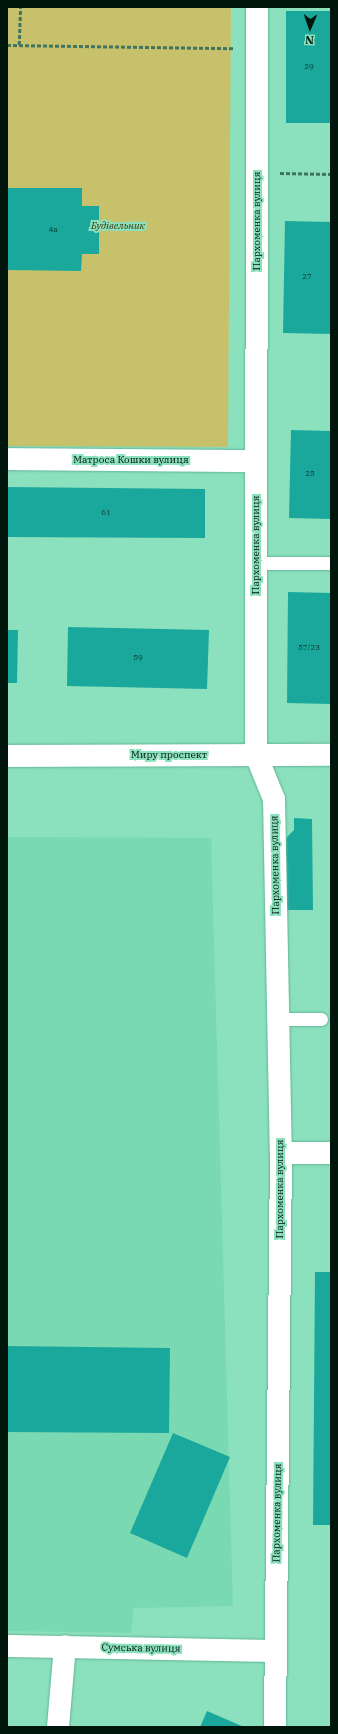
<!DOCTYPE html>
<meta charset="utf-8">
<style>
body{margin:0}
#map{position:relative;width:338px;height:1734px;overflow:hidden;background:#8be0bd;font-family:"IBM Plex Serif",serif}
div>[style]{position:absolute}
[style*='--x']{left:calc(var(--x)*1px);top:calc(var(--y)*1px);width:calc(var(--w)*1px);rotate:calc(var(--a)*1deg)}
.built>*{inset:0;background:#79d9b2}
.green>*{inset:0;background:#c6c16a}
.building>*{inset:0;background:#1ba89c}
.path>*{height:2.5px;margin-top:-1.25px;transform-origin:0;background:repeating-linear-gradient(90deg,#41745e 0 4px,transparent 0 6px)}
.roads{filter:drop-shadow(0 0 1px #61b594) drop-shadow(0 0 1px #61b594)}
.service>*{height:13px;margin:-6.5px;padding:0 6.5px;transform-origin:6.5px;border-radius:6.5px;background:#fff}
.minor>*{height:22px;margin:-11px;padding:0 11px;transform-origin:11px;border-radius:11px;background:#fff}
.secondary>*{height:22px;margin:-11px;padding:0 11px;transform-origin:11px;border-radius:11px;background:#fff}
span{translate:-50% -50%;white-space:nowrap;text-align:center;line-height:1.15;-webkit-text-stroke:4px #8be0bd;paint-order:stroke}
.number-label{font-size:8px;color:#073a2f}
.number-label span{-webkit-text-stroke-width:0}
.street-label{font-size:10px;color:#00150b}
.park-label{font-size:10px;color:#3a3703;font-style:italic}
.frame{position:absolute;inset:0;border:8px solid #00150b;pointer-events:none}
.north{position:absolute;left:290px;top:8px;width:40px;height:40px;-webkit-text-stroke:3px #8be0bd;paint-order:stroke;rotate:182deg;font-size:11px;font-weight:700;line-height:16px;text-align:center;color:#00150b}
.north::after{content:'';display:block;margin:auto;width:14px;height:18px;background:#00150b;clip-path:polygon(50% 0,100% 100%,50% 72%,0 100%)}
</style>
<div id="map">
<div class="built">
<i style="clip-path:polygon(7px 837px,211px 838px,233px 1606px,134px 1608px,131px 1633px,7px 1631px)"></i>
</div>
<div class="green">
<i style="clip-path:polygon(7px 7px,231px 7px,228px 447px,7px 446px)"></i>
</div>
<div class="building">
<i style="clip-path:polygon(286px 11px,331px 11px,331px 123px,286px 123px)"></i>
<i style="clip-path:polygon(7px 188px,82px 188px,82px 206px,99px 206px,99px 254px,82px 254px,81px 271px,7px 270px)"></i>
<i style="clip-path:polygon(285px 221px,331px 222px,331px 334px,283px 333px)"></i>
<i style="clip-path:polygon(291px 430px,331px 431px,331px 519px,289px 518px)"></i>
<i style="clip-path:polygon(7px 487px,205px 489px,205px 538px,7px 537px)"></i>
<i style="clip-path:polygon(288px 592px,331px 593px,331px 704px,287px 703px)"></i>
<i style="clip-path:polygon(68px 627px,209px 630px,207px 689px,67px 686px)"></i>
<i style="clip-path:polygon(7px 630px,18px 630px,17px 683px,7px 683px)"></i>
<i style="clip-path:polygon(294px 818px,312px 819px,313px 910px,287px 910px,286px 838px,294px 830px)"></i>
<i style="clip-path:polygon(315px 1272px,331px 1272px,331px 1525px,313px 1525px)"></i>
<i style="clip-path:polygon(7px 1346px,170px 1348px,169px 1433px,7px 1432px)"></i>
<i style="clip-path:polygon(173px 1433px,230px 1457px,187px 1558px,130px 1533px)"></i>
<i style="clip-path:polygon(207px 1711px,244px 1727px,200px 1727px)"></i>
</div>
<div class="path">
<i style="--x:7;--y:45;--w:227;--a:0.8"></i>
<i style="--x:19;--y:45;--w:38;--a:-88"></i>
<i style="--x:280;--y:173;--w:51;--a:1.1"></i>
</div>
<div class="roads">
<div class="service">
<i style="--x:256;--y:563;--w:75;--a:0"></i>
<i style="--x:278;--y:1019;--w:43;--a:0"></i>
</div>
<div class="minor">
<i style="--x:257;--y:7;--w:748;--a:90.08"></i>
<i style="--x:256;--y:755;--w:48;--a:67.8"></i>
<i style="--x:274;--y:799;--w:354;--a:88.9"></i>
<i style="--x:281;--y:1153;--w:574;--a:90.6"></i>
<i style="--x:7;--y:459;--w:249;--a:0.5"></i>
<i style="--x:281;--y:1153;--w:50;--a:0"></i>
<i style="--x:7;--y:1646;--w:268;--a:1.1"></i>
<i style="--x:58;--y:1727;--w:81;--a:-85.1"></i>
</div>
<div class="secondary">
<i style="--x:7;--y:756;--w:324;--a:-0.2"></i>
</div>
</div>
<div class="number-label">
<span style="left:309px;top:67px">29</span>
<span style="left:53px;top:230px">4а</span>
<span style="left:307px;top:277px">27</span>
<span style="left:310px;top:474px">25</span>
<span style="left:106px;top:513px">61</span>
<span style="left:309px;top:648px">57/23</span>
<span style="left:138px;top:658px">59</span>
</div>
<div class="street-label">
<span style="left:257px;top:221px;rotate:-90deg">Пархоменка вулиця</span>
<span style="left:131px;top:460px">Матроса Кошки вулиця</span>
<span style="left:256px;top:545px;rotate:-90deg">Пархоменка вулиця</span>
<span style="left:169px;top:755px">Миру проспект</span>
<span style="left:275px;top:865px;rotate:-91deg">Пархоменка вулиця</span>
<span style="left:280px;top:1189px;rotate:-90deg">Пархоменка вулиця</span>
<span style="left:277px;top:1513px;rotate:-89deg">Пархоменка вулиця</span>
<span style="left:141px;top:1648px;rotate:1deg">Сумська вулиця</span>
</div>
<div class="park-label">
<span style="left:118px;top:226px">Будівельник</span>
</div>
<div class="frame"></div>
<div class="north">N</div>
</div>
